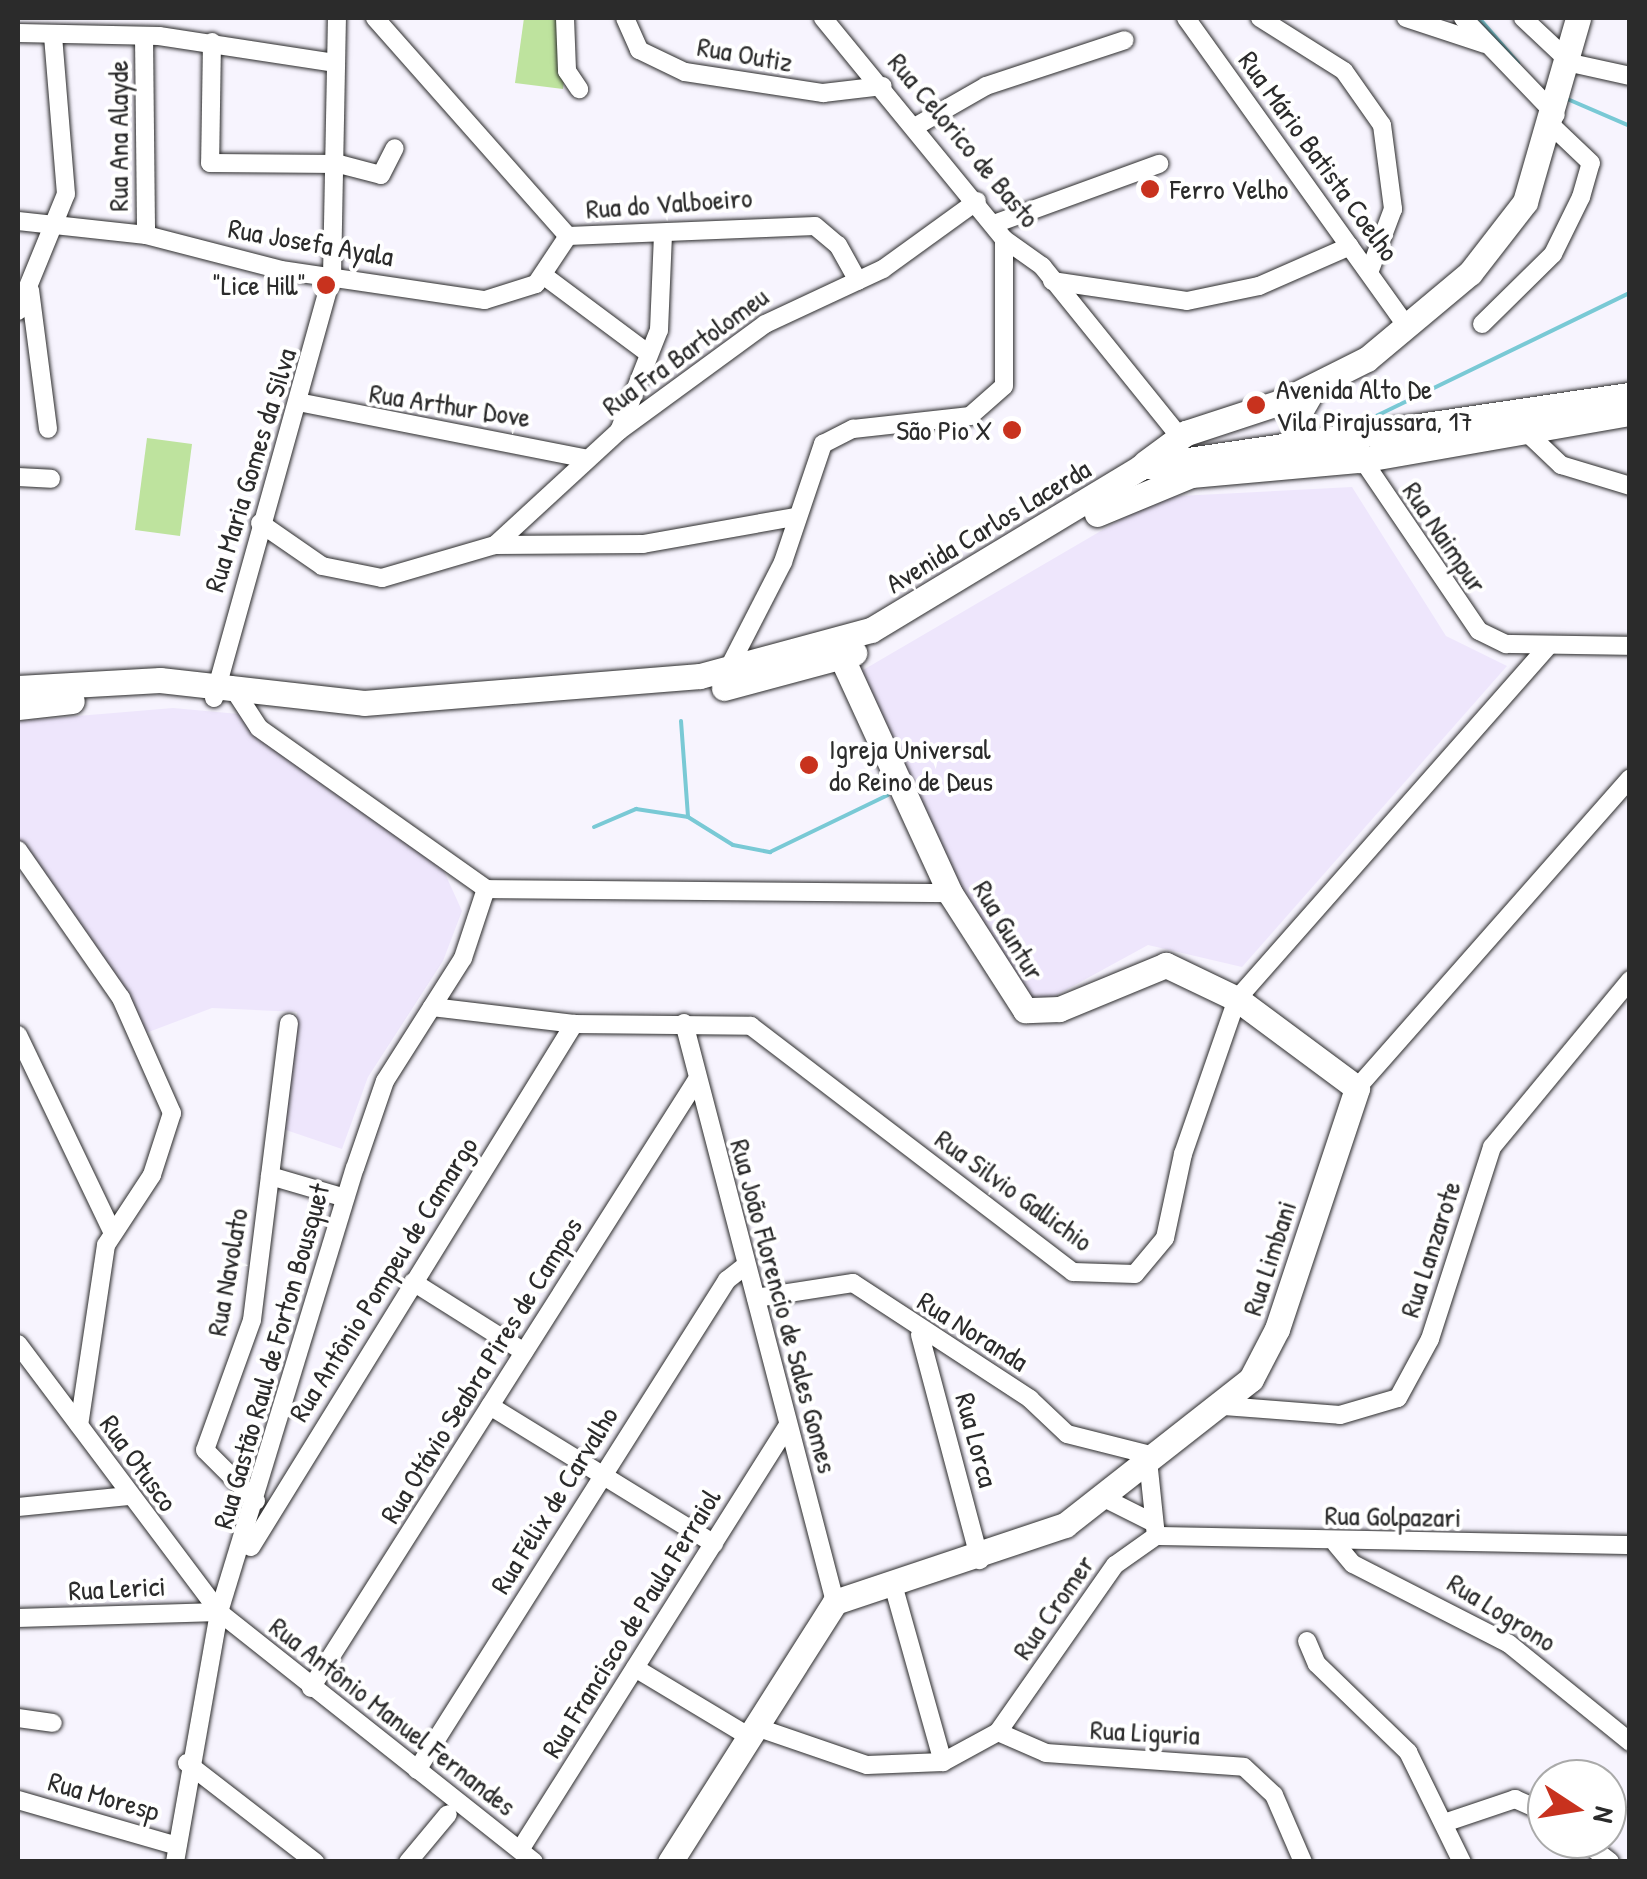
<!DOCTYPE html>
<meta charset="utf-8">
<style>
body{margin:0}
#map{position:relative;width:1647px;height:1879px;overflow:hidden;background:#f7f4fe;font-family:"Patrick Hand",sans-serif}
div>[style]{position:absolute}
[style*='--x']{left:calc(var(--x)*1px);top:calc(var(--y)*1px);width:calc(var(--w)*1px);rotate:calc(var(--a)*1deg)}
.built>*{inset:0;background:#eee6fc}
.green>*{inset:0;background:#bee39e}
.stream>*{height:4px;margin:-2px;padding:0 2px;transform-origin:2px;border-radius:2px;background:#79c9d5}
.roads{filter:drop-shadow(0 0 2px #2b2b2b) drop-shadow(0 0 2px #2b2b2b)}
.minor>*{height:18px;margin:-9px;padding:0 9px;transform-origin:9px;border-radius:9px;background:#fff}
.secondary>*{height:25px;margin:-12.5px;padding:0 12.5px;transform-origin:12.5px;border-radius:12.5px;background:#fff}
.dots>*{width:28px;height:28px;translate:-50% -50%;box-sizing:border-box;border:5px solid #fff;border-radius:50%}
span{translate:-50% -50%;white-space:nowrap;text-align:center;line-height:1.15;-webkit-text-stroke:8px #fff;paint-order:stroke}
.street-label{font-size:28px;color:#2b2b2b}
.poi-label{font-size:28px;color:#2b2b2b}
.left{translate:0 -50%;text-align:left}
.right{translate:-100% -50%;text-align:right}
.frame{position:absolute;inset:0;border:20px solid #2b2b2b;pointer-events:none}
.north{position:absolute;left:1527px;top:1759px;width:100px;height:100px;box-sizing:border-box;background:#fff;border:2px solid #aaa;border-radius:50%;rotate:102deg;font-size:28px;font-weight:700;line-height:40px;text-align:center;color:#2b2b2b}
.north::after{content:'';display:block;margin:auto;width:35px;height:45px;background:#c8321e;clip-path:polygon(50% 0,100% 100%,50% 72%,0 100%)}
</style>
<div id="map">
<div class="built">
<i style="clip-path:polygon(1352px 487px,1446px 636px,1507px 666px,1242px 967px,1148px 945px,1053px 997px,1027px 998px,993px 962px,858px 673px,1159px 497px)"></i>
<i style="clip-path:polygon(173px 708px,239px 714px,438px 858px,462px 911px,443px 961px,368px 1077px,342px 1149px,283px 1129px,297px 1012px,212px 1008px,146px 1033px,18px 839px,18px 721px)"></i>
</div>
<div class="green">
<i style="clip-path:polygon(524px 18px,572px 18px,563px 89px,515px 83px)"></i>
<i style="clip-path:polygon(147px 438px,192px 444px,180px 536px,135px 530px)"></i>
</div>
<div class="stream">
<i style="--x:1479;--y:18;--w:60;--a:49.1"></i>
<i style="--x:1565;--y:98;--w:71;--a:23.3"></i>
<i style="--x:1372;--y:418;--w:287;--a:-25.9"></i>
<i style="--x:681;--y:721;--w:96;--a:85.8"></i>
<i style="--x:688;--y:817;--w:53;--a:31.9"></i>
<i style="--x:733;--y:845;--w:38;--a:11"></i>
<i style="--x:770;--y:852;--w:131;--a:-25.8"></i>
<i style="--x:594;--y:827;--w:46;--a:-23.2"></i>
<i style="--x:636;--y:809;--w:53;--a:8.7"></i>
</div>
<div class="roads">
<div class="minor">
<i style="--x:375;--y:18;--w:291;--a:48.5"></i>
<i style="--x:568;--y:236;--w:247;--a:-2.3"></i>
<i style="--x:815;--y:226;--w:30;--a:40"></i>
<i style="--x:838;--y:245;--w:41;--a:60.9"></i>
<i style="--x:565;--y:18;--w:53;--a:87.8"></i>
<i style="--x:567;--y:71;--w:22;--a:56"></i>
<i style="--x:625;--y:18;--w:35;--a:66"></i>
<i style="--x:639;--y:50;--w:51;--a:25.6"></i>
<i style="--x:685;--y:72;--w:140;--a:8.7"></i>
<i style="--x:823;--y:93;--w:60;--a:-6.7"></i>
<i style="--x:823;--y:18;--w:286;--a:50.7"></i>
<i style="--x:1004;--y:239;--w:47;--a:35.4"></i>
<i style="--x:1042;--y:266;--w:218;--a:51.1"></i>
<i style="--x:1179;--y:436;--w:13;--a:90"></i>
<i style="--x:1186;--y:18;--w:380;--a:54.4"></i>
<i style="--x:1260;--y:18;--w:99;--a:32.2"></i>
<i style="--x:1344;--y:71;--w:66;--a:54.9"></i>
<i style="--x:1382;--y:125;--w:85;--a:82.5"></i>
<i style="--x:1393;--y:209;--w:68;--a:110.6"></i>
<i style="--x:1406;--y:18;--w:83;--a:18.2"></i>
<i style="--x:1463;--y:18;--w:134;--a:46.2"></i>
<i style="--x:1523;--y:18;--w:66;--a:43.2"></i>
<i style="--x:1571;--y:63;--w:60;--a:12.4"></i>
<i style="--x:18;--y:33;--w:141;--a:1.2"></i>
<i style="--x:159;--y:36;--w:179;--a:8.7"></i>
<i style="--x:144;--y:36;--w:199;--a:89.4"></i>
<i style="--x:212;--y:42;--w:121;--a:90.9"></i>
<i style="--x:210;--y:163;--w:129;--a:0.4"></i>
<i style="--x:339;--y:164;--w:43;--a:14.7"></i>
<i style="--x:381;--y:175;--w:30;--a:-63"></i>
<i style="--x:918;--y:125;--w:78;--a:-29.8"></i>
<i style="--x:986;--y:86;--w:146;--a:-18.3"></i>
<i style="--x:18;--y:221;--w:129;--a:6.2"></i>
<i style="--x:146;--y:235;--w:139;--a:14.5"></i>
<i style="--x:281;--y:270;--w:206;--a:8.4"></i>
<i style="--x:485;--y:300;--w:53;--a:-17.4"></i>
<i style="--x:536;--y:284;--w:58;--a:-56.3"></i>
<i style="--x:994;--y:224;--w:176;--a:-20"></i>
<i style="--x:543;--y:275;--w:132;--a:36.7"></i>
<i style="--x:1052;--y:281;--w:136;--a:8.4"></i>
<i style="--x:1187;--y:301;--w:74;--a:-11.8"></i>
<i style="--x:1259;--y:286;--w:99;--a:-23.7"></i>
<i style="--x:30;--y:290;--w:140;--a:82.6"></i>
<i style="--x:18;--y:311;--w:126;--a:-67.7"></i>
<i style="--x:66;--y:194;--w:159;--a:-94.7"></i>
<i style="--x:1482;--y:324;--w:100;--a:-44.6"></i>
<i style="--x:1553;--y:254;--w:64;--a:-63.8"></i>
<i style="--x:1581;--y:197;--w:35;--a:-74"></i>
<i style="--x:1591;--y:163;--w:54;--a:-136.5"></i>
<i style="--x:303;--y:403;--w:290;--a:11.1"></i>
<i style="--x:1520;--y:426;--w:57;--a:43.6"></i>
<i style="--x:1561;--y:465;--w:72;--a:16.9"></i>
<i style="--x:619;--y:431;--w:109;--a:-68.4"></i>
<i style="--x:659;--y:330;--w:97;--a:-87.6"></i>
<i style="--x:1358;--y:453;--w:215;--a:55.8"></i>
<i style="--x:1479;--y:631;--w:30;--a:26"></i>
<i style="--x:1506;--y:644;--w:124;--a:0.9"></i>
<i style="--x:18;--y:477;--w:33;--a:3"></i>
<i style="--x:260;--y:523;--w:75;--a:34.7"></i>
<i style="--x:322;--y:566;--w:61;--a:11.3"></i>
<i style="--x:382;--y:578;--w:118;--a:-16.3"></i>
<i style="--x:495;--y:545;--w:148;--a:-0.4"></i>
<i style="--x:643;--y:544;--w:154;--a:-10.1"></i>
<i style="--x:495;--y:545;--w:168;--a:-42.6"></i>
<i style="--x:619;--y:431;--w:181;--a:-36.2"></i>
<i style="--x:765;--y:324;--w:130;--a:-25"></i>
<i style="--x:883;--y:269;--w:116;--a:-35.9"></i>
<i style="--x:725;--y:675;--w:127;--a:-62.8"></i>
<i style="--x:783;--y:562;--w:125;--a:-71.3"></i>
<i style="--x:823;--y:444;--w:34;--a:-27"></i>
<i style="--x:853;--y:429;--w:118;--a:-6.3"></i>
<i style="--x:970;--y:416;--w:45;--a:-41.4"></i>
<i style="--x:1004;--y:386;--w:147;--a:-90"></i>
<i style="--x:231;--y:685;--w:51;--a:56.9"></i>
<i style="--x:259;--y:728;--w:278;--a:35.3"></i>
<i style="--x:486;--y:889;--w:464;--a:0.5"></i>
<i style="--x:214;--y:698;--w:438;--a:-74.4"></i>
<i style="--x:332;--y:276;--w:258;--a:-88.9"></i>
<i style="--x:18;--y:850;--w:180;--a:55.2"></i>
<i style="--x:121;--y:998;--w:126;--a:66.1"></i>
<i style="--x:172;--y:1113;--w:65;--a:107.9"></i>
<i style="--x:152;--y:1175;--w:84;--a:123.3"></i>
<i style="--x:106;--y:1245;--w:182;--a:98.5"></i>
<i style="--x:432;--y:1007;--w:143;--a:6.8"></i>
<i style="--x:574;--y:1024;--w:177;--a:0.6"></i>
<i style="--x:751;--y:1026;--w:405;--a:37.4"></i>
<i style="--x:1073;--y:1272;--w:62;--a:1.8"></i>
<i style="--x:1135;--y:1274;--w:47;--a:-50.2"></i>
<i style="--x:1165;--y:1238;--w:86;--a:-77.9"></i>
<i style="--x:1183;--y:1154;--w:164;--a:-70.8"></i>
<i style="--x:1237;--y:999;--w:472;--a:-48.6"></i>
<i style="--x:684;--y:1023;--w:598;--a:75.38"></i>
<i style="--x:18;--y:1035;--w:217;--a:64.4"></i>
<i style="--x:1357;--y:1088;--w:413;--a:-48.6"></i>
<i style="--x:270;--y:1176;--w:78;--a:16.3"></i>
<i style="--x:413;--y:1282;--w:131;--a:32.2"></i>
<i style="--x:756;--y:1298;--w:98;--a:-8.8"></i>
<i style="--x:853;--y:1283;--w:212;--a:33.2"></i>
<i style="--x:1030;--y:1399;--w:51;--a:43.4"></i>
<i style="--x:1067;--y:1434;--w:90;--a:14.2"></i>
<i style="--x:920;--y:1335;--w:233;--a:75.1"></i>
<i style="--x:18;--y:1344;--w:335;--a:53.1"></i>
<i style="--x:219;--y:1612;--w:402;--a:38.4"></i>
<i style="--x:490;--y:1406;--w:263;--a:31.6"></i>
<i style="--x:1224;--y:1406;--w:116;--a:4.4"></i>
<i style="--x:1340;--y:1415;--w:60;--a:-16.3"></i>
<i style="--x:1398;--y:1398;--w:67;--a:-61.5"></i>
<i style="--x:1430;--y:1339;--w:202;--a:-72.1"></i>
<i style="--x:1492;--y:1147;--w:217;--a:-50.4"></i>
<i style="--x:1148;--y:1460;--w:76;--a:84"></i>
<i style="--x:1102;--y:1497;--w:58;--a:26.6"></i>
<i style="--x:256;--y:1501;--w:72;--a:-135"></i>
<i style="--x:205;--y:1450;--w:138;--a:-70.1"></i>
<i style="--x:252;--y:1320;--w:299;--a:-82.9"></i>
<i style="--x:18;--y:1507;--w:111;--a:-5.7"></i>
<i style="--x:1336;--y:1544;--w:26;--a:50"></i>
<i style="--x:1353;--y:1564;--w:175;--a:27.1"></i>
<i style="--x:1509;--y:1644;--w:156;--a:39"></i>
<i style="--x:251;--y:1547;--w:615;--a:-58.3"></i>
<i style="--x:894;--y:1588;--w:181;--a:74.3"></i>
<i style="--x:18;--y:1618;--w:201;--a:-1.7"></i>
<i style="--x:1307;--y:1641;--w:25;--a:67"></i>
<i style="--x:1317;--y:1664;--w:127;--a:44"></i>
<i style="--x:1408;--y:1752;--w:123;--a:63.9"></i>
<i style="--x:635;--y:1668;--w:134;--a:31"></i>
<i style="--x:311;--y:1688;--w:719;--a:-57.61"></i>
<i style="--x:18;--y:1718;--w:35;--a:8"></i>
<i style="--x:756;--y:1727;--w:117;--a:18.9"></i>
<i style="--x:867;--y:1765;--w:76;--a:-2.3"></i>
<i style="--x:943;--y:1762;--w:63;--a:-28.6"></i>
<i style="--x:998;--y:1732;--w:204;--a:-55"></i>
<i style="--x:1115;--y:1565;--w:50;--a:-35.3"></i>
<i style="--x:1156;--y:1536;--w:474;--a:1.1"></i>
<i style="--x:998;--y:1732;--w:52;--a:23.6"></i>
<i style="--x:1046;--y:1753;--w:198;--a:4"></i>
<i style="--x:1244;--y:1767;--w:41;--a:43"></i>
<i style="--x:1274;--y:1795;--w:73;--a:66.6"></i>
<i style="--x:187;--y:1763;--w:162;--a:37.7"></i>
<i style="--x:417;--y:1770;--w:580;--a:-57.68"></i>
<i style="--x:727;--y:1280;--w:23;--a:-38"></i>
<i style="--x:18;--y:1800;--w:162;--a:16.1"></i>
<i style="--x:1447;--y:1822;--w:72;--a:-18.7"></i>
<i style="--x:1515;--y:1799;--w:35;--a:24"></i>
<i style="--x:1581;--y:1839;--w:37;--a:38"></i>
<i style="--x:520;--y:1850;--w:502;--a:-57.76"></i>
<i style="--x:175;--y:1862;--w:254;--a:-80"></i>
<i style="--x:219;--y:1612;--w:464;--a:-73"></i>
<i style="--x:355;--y:1168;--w:92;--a:-71"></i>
<i style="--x:385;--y:1081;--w:146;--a:-57.6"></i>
<i style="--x:463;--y:958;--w:73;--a:-71.6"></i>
<i style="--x:408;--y:1862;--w:62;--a:-50.2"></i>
</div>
<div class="secondary">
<i style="--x:1293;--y:459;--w:44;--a:-83.5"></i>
<i style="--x:1298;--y:415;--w:34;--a:-60"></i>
<i style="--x:1145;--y:463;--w:51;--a:-36.2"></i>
<i style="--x:1186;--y:433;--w:100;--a:-18.1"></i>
<i style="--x:1281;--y:402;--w:96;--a:-26.6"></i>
<i style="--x:1367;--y:359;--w:134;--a:-39.9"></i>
<i style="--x:1470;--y:273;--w:90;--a:-52.2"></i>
<i style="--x:1525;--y:202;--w:191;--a:-73.9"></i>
<i style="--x:1097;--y:514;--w:102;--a:-22.5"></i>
<i style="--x:1191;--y:475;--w:170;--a:-5.1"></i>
<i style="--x:1360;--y:460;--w:274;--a:-9.9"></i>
<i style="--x:18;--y:688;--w:142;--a:-3.2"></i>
<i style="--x:160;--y:680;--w:205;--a:6.4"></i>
<i style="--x:364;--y:703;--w:337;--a:-4.6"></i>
<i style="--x:700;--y:676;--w:177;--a:-15.1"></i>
<i style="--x:871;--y:630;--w:315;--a:-31.1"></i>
<i style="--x:1141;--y:467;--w:494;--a:-8.4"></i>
<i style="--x:724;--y:688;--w:135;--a:-15.1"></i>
<i style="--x:18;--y:707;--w:54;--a:-6.3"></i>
<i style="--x:670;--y:1862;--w:308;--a:-57.6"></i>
<i style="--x:835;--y:1602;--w:243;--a:-18.5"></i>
<i style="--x:1065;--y:1525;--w:236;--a:-38.1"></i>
<i style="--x:1251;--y:1379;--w:56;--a:-62.5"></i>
<i style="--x:1277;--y:1329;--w:254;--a:-71.6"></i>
<i style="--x:1357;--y:1088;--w:149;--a:-143.4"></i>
<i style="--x:1237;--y:999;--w:79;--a:-154.4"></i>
<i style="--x:1166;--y:965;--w:116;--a:157.6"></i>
<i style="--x:1059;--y:1009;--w:34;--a:178"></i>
<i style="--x:1025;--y:1010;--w:139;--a:-122.7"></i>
<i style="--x:950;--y:893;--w:275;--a:-114.7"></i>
</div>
</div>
<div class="dots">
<i style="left:1150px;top:189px;background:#c8321e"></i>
<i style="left:326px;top:285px;background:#c8321e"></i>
<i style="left:1256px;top:405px;background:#c8321e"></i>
<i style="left:1012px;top:430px;background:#c8321e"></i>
<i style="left:809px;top:765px;background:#c8321e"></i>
</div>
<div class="street-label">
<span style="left:745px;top:54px;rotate:10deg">Rua Outiz</span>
<span style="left:118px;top:136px;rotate:-90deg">Rua Ana Alayde</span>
<span style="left:964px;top:140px;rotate:50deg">Rua Celorico de Basto</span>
<span style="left:1319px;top:156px;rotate:54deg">Rua Mário Batista Coelho</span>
<span style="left:669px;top:203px;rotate:-4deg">Rua do Valboeiro</span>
<span style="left:311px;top:242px;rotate:10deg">Rua Josefa Ayala</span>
<span style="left:685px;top:351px;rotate:-36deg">Rua Fra Bartolomeu</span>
<span style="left:450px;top:405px;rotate:9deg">Rua Arthur Dove</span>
<span style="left:250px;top:470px;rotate:-73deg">Rua Maria Gomes da Silva</span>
<span style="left:988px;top:526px;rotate:-31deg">Avenida Carlos Lacerda</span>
<span style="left:1445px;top:537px;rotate:56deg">Rua Naimpur</span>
<span style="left:1009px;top:930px;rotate:59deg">Rua Guntur</span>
<span style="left:1014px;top:1190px;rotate:36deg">Rua Silvio Gallichio</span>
<span style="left:1430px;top:1249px;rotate:-72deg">Rua Lanzarote</span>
<span style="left:1269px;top:1258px;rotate:-72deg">Rua Limbani</span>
<span style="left:227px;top:1272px;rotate:-80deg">Rua Navolato</span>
<span style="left:383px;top:1279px;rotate:-58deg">Rua Antônio Pompeu de Camargo</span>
<span style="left:784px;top:1306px;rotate:75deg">Rua João Florencio de Sales Gomes</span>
<span style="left:973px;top:1331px;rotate:32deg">Rua Noranda</span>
<span style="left:271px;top:1356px;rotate:-74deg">Rua Gastão Raul de Forton Bousquet</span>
<span style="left:481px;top:1370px;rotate:-58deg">Rua Otávio Seabra Pires de Campos</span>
<span style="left:977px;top:1440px;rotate:75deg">Rua Lorca</span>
<span style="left:139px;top:1463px;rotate:54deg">Rua Otusco</span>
<span style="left:554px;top:1500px;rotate:-58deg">Rua Félix de Carvalho</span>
<span style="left:1393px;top:1516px;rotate:1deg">Rua Golpazari</span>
<span style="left:117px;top:1588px;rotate:-3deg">Rua Lerici</span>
<span style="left:1053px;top:1607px;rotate:-55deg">Rua Cromer</span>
<span style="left:1502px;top:1612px;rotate:32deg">Rua Logrono</span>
<span style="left:631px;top:1623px;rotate:-58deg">Rua Francisco de Paula Ferraiol</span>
<span style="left:393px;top:1716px;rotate:38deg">Rua Antônio Manuel Fernandes</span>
<span style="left:1145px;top:1732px;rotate:3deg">Rua Liguria</span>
<span style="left:104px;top:1796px;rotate:16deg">Rua Moresp</span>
</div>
<div class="poi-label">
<span class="left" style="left:1170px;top:189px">Ferro Velho</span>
<span class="right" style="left:306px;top:285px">"Lice Hill"</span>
<span class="left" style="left:1276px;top:405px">Avenida Alto De<br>Vila Pirajussara, 17</span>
<span class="right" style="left:992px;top:430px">São Pio X</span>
<span class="left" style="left:829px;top:765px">Igreja Universal<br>do Reino de Deus</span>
</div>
<div class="frame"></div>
<div class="north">N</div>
</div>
